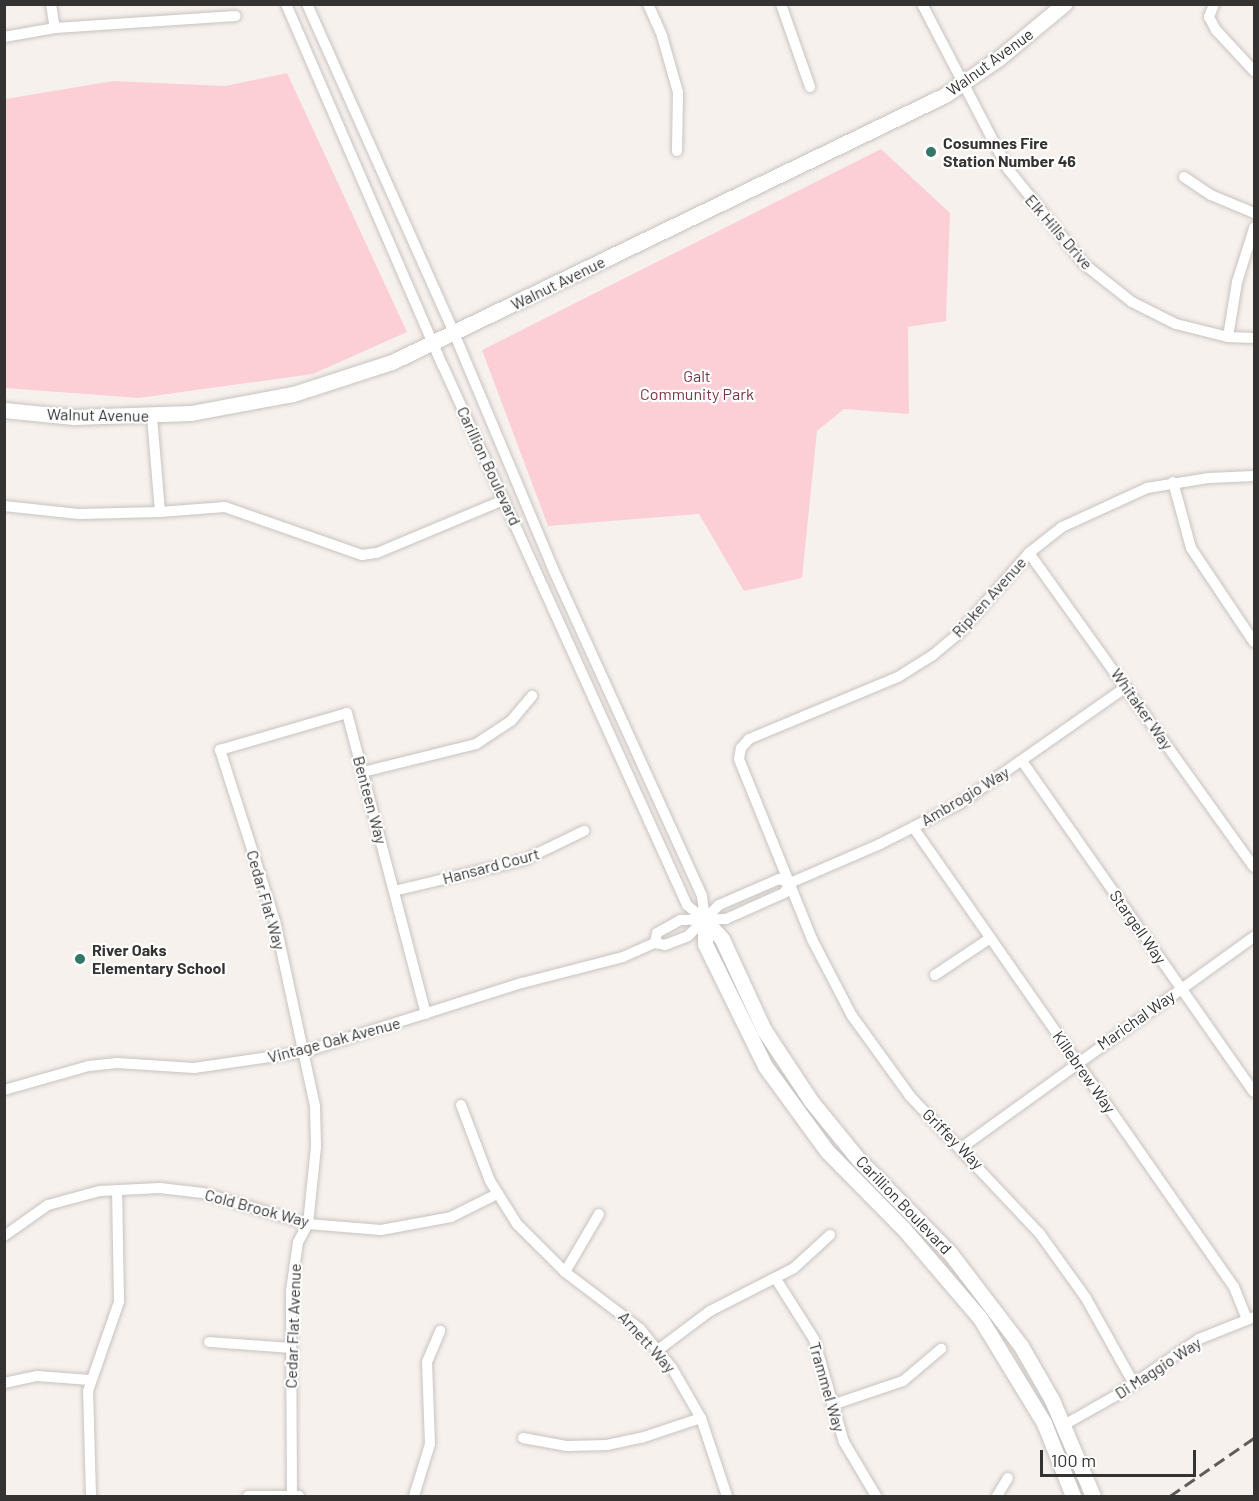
<!DOCTYPE html>
<style>
body{margin:0}
#map{position:relative;width:1259px;height:1501px;overflow:hidden;background:#f7f1ee;font-family:Barlow,sans-serif}
div>[style]{position:absolute}
[style*='--x']{left:calc(var(--x)*1px);top:calc(var(--y)*1px);width:calc(var(--w)*1px);rotate:calc(var(--a)*1deg)}
.green>*{inset:0;background:#fccfd7}
.roads{filter:drop-shadow(0 0 2px #c8c3c0) drop-shadow(0 0 2px #c8c3c0)}
.street>*{height:10px;margin:-5px;padding:0 5px;transform-origin:5px;border-radius:5px;background:#fff}
.secondary>*{height:15px;margin:-7.5px;padding:0 7.5px;transform-origin:7.5px;border-radius:7.5px;background:#fff}
.rail>*{height:3px;margin-top:-1.5px;transform-origin:0;background:repeating-linear-gradient(90deg,#5f5d5b 0 12px,transparent 0 18px)}
.dots>*{width:16px;height:16px;translate:-50% -50%;box-sizing:border-box;border:3px solid #fff;border-radius:50%}
span{translate:-50% -50%;white-space:nowrap;text-align:center;line-height:1.15;-webkit-text-stroke:4.5px #fff;paint-order:stroke}
.street-label{font-size:16px;color:#353332}
.poi-label{font-size:16px;color:#353332;font-weight:700}
.left{translate:0 -50%;text-align:left}
.park-label{font-size:16px;color:#773646}
.frame{position:absolute;inset:0;border:6px solid #353332;pointer-events:none}
.scale{position:absolute;left:1040px;top:1450px;width:156px;height:27px;box-sizing:border-box;border:3px solid #353332;border-top:0;padding-left:8px;font-size:18px;line-height:21px;white-space:nowrap;color:#353332;-webkit-text-stroke:4px #fff;paint-order:stroke}
</style>
<div id="map">
<div class="green">
<i style="clip-path:polygon(287px 73px,407px 332px,313px 374px,139px 398px,5px 388px,5px 99px,113px 81px,225px 86px)"></i>
<i style="clip-path:polygon(881px 149px,950px 213px,946px 321px,908px 327px,909px 414px,844px 409px,817px 431px,802px 578px,744px 591px,699px 514px,548px 526px,482px 350px)"></i>
</div>
<div class="roads">
<div class="street">
<i style="--x:51;--y:4;--w:24;--a:81"></i>
<i style="--x:286;--y:4;--w:395;--a:66.6"></i>
<i style="--x:443;--y:366;--w:592;--a:65.64"></i>
<i style="--x:687;--y:905;--w:23;--a:40"></i>
<i style="--x:307;--y:4;--w:360;--a:65.9"></i>
<i style="--x:454;--y:333;--w:258;--a:67.2"></i>
<i style="--x:554;--y:571;--w:357;--a:65.5"></i>
<i style="--x:702;--y:896;--w:24;--a:83"></i>
<i style="--x:648;--y:4;--w:35;--a:66"></i>
<i style="--x:662;--y:36;--w:58;--a:74.1"></i>
<i style="--x:678;--y:92;--w:59;--a:91"></i>
<i style="--x:781;--y:4;--w:88;--a:70.7"></i>
<i style="--x:922;--y:4;--w:186;--a:62.5"></i>
<i style="--x:1008;--y:169;--w:122;--a:51.3"></i>
<i style="--x:1084;--y:264;--w:61;--a:38.4"></i>
<i style="--x:1132;--y:302;--w:49;--a:26.6"></i>
<i style="--x:1176;--y:324;--w:54;--a:14"></i>
<i style="--x:1228;--y:337;--w:26;--a:2"></i>
<i style="--x:1214;--y:4;--w:14;--a:111"></i>
<i style="--x:1209;--y:17;--w:15;--a:62"></i>
<i style="--x:1216;--y:30;--w:56;--a:47.2"></i>
<i style="--x:4;--y:37;--w:52;--a:-10"></i>
<i style="--x:55;--y:28;--w:181;--a:-3.8"></i>
<i style="--x:1184;--y:177;--w:32;--a:34"></i>
<i style="--x:1211;--y:195;--w:47;--a:22.7"></i>
<i style="--x:1228;--y:337;--w:56;--a:-80.7"></i>
<i style="--x:1237;--y:282;--w:57;--a:-72.5"></i>
<i style="--x:1173;--y:482;--w:68;--a:74.7"></i>
<i style="--x:1191;--y:548;--w:113;--a:56.2"></i>
<i style="--x:4;--y:506;--w:75;--a:6.1"></i>
<i style="--x:79;--y:514;--w:81;--a:-1.4"></i>
<i style="--x:160;--y:512;--w:96;--a:-94.8"></i>
<i style="--x:160;--y:512;--w:65;--a:-4.4"></i>
<i style="--x:225;--y:507;--w:145;--a:19.3"></i>
<i style="--x:362;--y:555;--w:15;--a:-8"></i>
<i style="--x:377;--y:553;--w:138;--a:-22.7"></i>
<i style="--x:1029;--y:553;--w:386;--a:54.4"></i>
<i style="--x:1022;--y:761;--w:404;--a:55"></i>
<i style="--x:363;--y:772;--w:116;--a:-13.9"></i>
<i style="--x:476;--y:744;--w:42;--a:-33.3"></i>
<i style="--x:511;--y:721;--w:33;--a:-50"></i>
<i style="--x:913;--y:827;--w:561;--a:55.09"></i>
<i style="--x:1234;--y:1287;--w:35;--a:68"></i>
<i style="--x:394;--y:891;--w:134;--a:-13.4"></i>
<i style="--x:524;--y:860;--w:67;--a:-25.8"></i>
<i style="--x:655;--y:943;--w:10;--a:-79"></i>
<i style="--x:657;--y:933;--w:26;--a:-29"></i>
<i style="--x:680;--y:920;--w:46;--a:-1.2"></i>
<i style="--x:726;--y:919;--w:64;--a:-24.1"></i>
<i style="--x:784;--y:893;--w:12;--a:-59"></i>
<i style="--x:790;--y:883;--w:98;--a:-23.4"></i>
<i style="--x:880;--y:844;--w:89;--a:-26.9"></i>
<i style="--x:959;--y:804;--w:204;--a:-35"></i>
<i style="--x:935;--y:975;--w:65;--a:-33.7"></i>
<i style="--x:4;--y:1090;--w:88;--a:-15.8"></i>
<i style="--x:89;--y:1066;--w:28;--a:-6"></i>
<i style="--x:117;--y:1063;--w:77;--a:3.7"></i>
<i style="--x:194;--y:1068;--w:111;--a:-8.3"></i>
<i style="--x:304;--y:1052;--w:229;--a:-17.6"></i>
<i style="--x:522;--y:983;--w:104;--a:-14.4"></i>
<i style="--x:623;--y:957;--w:35;--a:-24"></i>
<i style="--x:655;--y:943;--w:10;--a:11"></i>
<i style="--x:665;--y:945;--w:25;--a:-21"></i>
<i style="--x:688;--y:936;--w:44;--a:-45"></i>
<i style="--x:719;--y:905;--w:65;--a:-23.4"></i>
<i style="--x:779;--y:879;--w:12;--a:20"></i>
<i style="--x:461;--y:1105;--w:81;--a:69.1"></i>
<i style="--x:490;--y:1181;--w:51;--a:57.9"></i>
<i style="--x:517;--y:1224;--w:68;--a:45"></i>
<i style="--x:565;--y:1272;--w:94;--a:37.2"></i>
<i style="--x:640;--y:1329;--w:50;--a:50.6"></i>
<i style="--x:672;--y:1368;--w:58;--a:59.9"></i>
<i style="--x:701;--y:1418;--w:82;--a:71.6"></i>
<i style="--x:961;--y:1148;--w:361;--a:-35.8"></i>
<i style="--x:4;--y:1236;--w:54;--a:-35.2"></i>
<i style="--x:48;--y:1205;--w:54;--a:-15.1"></i>
<i style="--x:100;--y:1191;--w:60;--a:-2.9"></i>
<i style="--x:160;--y:1188;--w:43;--a:6.6"></i>
<i style="--x:203;--y:1193;--w:109;--a:16.4"></i>
<i style="--x:308;--y:1224;--w:73;--a:4.7"></i>
<i style="--x:381;--y:1230;--w:71;--a:-10.5"></i>
<i style="--x:451;--y:1217;--w:51;--a:-26.6"></i>
<i style="--x:565;--y:1272;--w:67;--a:-59.6"></i>
<i style="--x:776;--y:1279;--w:71;--a:57.7"></i>
<i style="--x:814;--y:1339;--w:107;--a:73.8"></i>
<i style="--x:844;--y:1442;--w:63;--a:59.3"></i>
<i style="--x:209;--y:1342;--w:81;--a:4.2"></i>
<i style="--x:658;--y:1350;--w:65;--a:-36.9"></i>
<i style="--x:710;--y:1311;--w:94;--a:-27.1"></i>
<i style="--x:794;--y:1268;--w:49;--a:-42.5"></i>
<i style="--x:4;--y:1383;--w:34;--a:-12"></i>
<i style="--x:37;--y:1376;--w:53;--a:4.3"></i>
<i style="--x:1134;--y:1384;--w:98;--a:-119.2"></i>
<i style="--x:1086;--y:1298;--w:79;--a:-125.7"></i>
<i style="--x:1040;--y:1234;--w:190;--a:-133.3"></i>
<i style="--x:910;--y:1096;--w:99;--a:-125.9"></i>
<i style="--x:852;--y:1016;--w:87;--a:-117.5"></i>
<i style="--x:812;--y:939;--w:194;--a:-112.1"></i>
<i style="--x:739;--y:759;--w:11;--a:-80"></i>
<i style="--x:741;--y:748;--w:12;--a:-48"></i>
<i style="--x:749;--y:739;--w:161;--a:-22.6"></i>
<i style="--x:898;--y:677;--w:41;--a:-32.2"></i>
<i style="--x:933;--y:655;--w:34;--a:-40"></i>
<i style="--x:959;--y:633;--w:106;--a:-48.8"></i>
<i style="--x:1029;--y:553;--w:42;--a:-38.2"></i>
<i style="--x:1062;--y:527;--w:94;--a:-24.6"></i>
<i style="--x:1147;--y:488;--w:63;--a:-9.2"></i>
<i style="--x:1209;--y:478;--w:45;--a:-2.5"></i>
<i style="--x:832;--y:1405;--w:75;--a:-18.7"></i>
<i style="--x:903;--y:1381;--w:50;--a:-40.1"></i>
<i style="--x:1064;--y:1425;--w:61;--a:-29.5"></i>
<i style="--x:1117;--y:1395;--w:99;--a:-34.3"></i>
<i style="--x:1199;--y:1339;--w:59;--a:-21.8"></i>
<i style="--x:523;--y:1438;--w:45;--a:10.3"></i>
<i style="--x:567;--y:1446;--w:40;--a:-1.4"></i>
<i style="--x:607;--y:1445;--w:35;--a:-12"></i>
<i style="--x:641;--y:1438;--w:63;--a:-18.4"></i>
<i style="--x:91;--y:1496;--w:105;--a:-91.6"></i>
<i style="--x:88;--y:1391;--w:94;--a:-70.8"></i>
<i style="--x:119;--y:1302;--w:112;--a:-91"></i>
<i style="--x:248;--y:1496;--w:51;--a:0"></i>
<i style="--x:292;--y:1496;--w:205;--a:-90.3"></i>
<i style="--x:291;--y:1291;--w:49;--a:-81.9"></i>
<i style="--x:298;--y:1242;--w:21;--a:-61"></i>
<i style="--x:308;--y:1224;--w:77;--a:-84.1"></i>
<i style="--x:316;--y:1147;--w:41;--a:-91.4"></i>
<i style="--x:315;--y:1106;--w:189;--a:-102.2"></i>
<i style="--x:275;--y:921;--w:180;--a:-107.8"></i>
<i style="--x:220;--y:750;--w:132;--a:-16.2"></i>
<i style="--x:347;--y:713;--w:311;--a:75.3"></i>
<i style="--x:414;--y:1496;--w:54;--a:-72.9"></i>
<i style="--x:430;--y:1444;--w:82;--a:-92.1"></i>
<i style="--x:427;--y:1362;--w:34;--a:-67"></i>
<i style="--x:997;--y:1496;--w:21;--a:-59"></i>
</div>
<div class="secondary">
<i style="--x:4;--y:410;--w:70;--a:5.7"></i>
<i style="--x:74;--y:417;--w:117;--a:-2"></i>
<i style="--x:191;--y:413;--w:104;--a:-10.6"></i>
<i style="--x:293;--y:394;--w:104;--a:-17.9"></i>
<i style="--x:392;--y:362;--w:614;--a:-25.77"></i>
<i style="--x:945;--y:95;--w:65;--a:-34.4"></i>
<i style="--x:999;--y:58;--w:85;--a:-39.7"></i>
<i style="--x:705;--y:920;--w:25;--a:48"></i>
<i style="--x:722;--y:939;--w:100;--a:65.2"></i>
<i style="--x:764;--y:1030;--w:85;--a:56.5"></i>
<i style="--x:811;--y:1101;--w:76;--a:50.9"></i>
<i style="--x:859;--y:1160;--w:130;--a:45.6"></i>
<i style="--x:950;--y:1253;--w:117;--a:52.6"></i>
<i style="--x:1021;--y:1346;--w:62;--a:60.1"></i>
<i style="--x:1052;--y:1400;--w:104;--a:66.9"></i>
<i style="--x:705;--y:920;--w:24;--a:90"></i>
<i style="--x:705;--y:944;--w:136;--a:63.8"></i>
<i style="--x:765;--y:1066;--w:105;--a:53.9"></i>
<i style="--x:827;--y:1151;--w:108;--a:45.4"></i>
<i style="--x:903;--y:1228;--w:118;--a:49.5"></i>
<i style="--x:980;--y:1318;--w:123;--a:58.6"></i>
<i style="--x:1044;--y:1423;--w:79;--a:68.3"></i>
</div>
</div>
<div class="rail">
<i style="--x:1170;--y:1496;--w:102;--a:-34.6"></i>
</div>
<div class="dots">
<i style="left:931px;top:152px;background:#33776a"></i>
<i style="left:80px;top:959px;background:#33776a"></i>
</div>
<div class="street-label">
<span style="left:990px;top:62px;rotate:-36deg">Walnut Avenue</span>
<span style="left:1059px;top:232px;rotate:49deg">Elk Hills Drive</span>
<span style="left:558px;top:283px;rotate:-26deg">Walnut Avenue</span>
<span style="left:98px;top:415px;rotate:1deg">Walnut Avenue</span>
<span style="left:489px;top:466px;rotate:65deg">Carillion Boulevard</span>
<span style="left:989px;top:597px;rotate:-48deg">Ripken Avenue</span>
<span style="left:1142px;top:709px;rotate:55deg">Whitaker Way</span>
<span style="left:965px;top:796px;rotate:-31deg">Ambrogio Way</span>
<span style="left:370px;top:800px;rotate:75deg">Benteen Way</span>
<span style="left:491px;top:866px;rotate:-15deg">Hansard Court</span>
<span style="left:266px;top:900px;rotate:74deg">Cedar Flat Way</span>
<span style="left:1138px;top:927px;rotate:55deg">Stargell Way</span>
<span style="left:1136px;top:1020px;rotate:-35deg">Marichal Way</span>
<span style="left:334px;top:1040px;rotate:-15deg">Vintage Oak Avenue</span>
<span style="left:1084px;top:1072px;rotate:55deg">Killebrew Way</span>
<span style="left:953px;top:1139px;rotate:45deg">Griffey Way</span>
<span style="left:904px;top:1205px;rotate:46deg">Carillion Boulevard</span>
<span style="left:257px;top:1208px;rotate:15deg">Cold Brook Way</span>
<span style="left:293px;top:1326px;rotate:-88deg">Cedar Flat Avenue</span>
<span style="left:647px;top:1342px;rotate:48deg">Arnett Way</span>
<span style="left:1158px;top:1368px;rotate:-33deg">Di Maggio Way</span>
<span style="left:827px;top:1387px;rotate:74deg">Trammel Way</span>
</div>
<div class="poi-label">
<span class="left" style="left:943px;top:152px">Cosumnes Fire<br>Station Number 46</span>
<span class="left" style="left:92px;top:959px">River Oaks<br>Elementary School</span>
</div>
<div class="park-label">
<span style="left:697px;top:385px">Galt<br>Community Park</span>
</div>
<div class="frame"></div>
<div class="scale">100 m</div>
</div>
